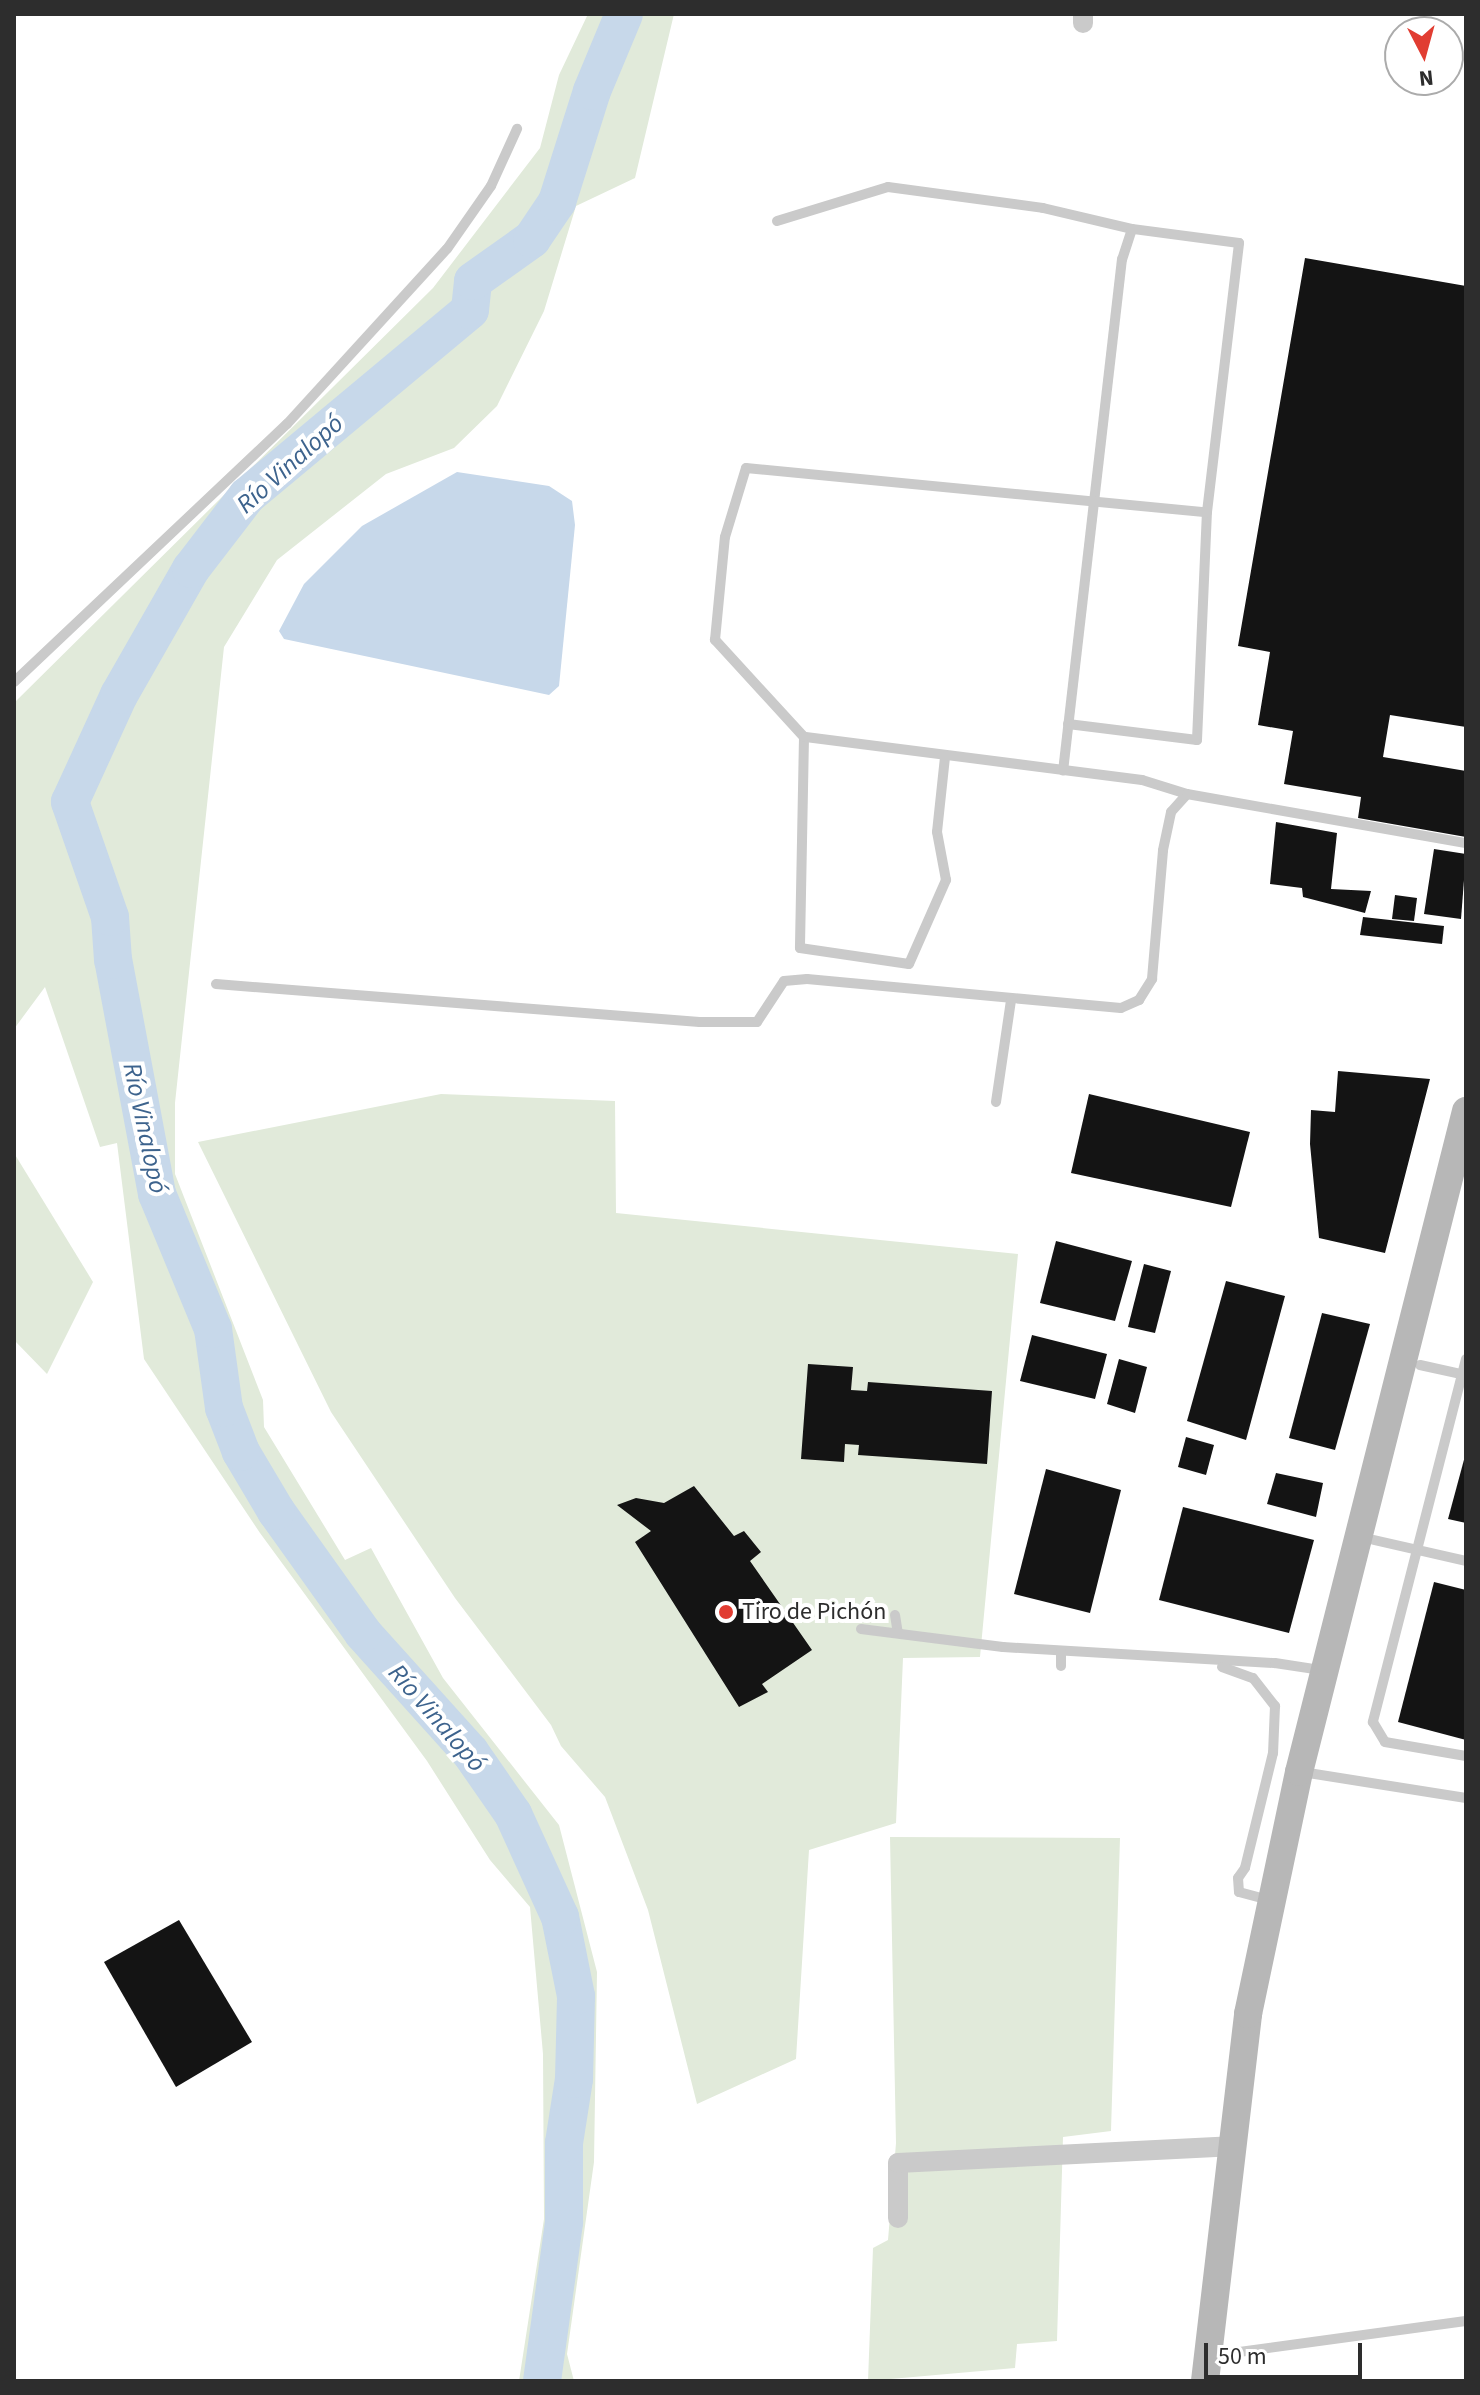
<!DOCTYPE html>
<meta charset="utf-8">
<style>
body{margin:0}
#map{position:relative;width:1480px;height:2395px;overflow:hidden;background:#fff;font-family:"Source Sans 3",sans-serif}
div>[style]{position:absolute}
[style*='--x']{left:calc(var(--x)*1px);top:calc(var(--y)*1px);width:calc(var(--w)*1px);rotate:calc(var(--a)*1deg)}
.green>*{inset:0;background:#e1eada}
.water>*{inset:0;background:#c7d8ea}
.river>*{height:38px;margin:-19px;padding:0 19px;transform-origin:19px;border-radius:19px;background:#c7d8ea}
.building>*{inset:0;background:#141414}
.service>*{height:10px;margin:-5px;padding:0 5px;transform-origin:5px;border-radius:5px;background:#cacaca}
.minor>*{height:20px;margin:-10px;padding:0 10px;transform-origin:10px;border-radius:10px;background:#cacaca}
.secondary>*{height:28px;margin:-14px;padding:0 14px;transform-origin:14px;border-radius:14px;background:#b7b7b7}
.dots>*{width:22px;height:22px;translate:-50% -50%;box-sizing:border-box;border:4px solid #fff;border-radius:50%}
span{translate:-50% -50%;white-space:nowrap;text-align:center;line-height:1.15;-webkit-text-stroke:8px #fff;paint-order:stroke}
.poi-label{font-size:24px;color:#2d2d2d}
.left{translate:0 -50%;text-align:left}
.water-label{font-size:26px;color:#3d638d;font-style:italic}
.frame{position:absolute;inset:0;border:16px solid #2d2d2d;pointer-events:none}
.north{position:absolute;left:1384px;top:16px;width:80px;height:80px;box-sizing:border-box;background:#fff;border:2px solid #ababab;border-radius:50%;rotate:174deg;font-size:22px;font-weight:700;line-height:32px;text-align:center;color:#2d2d2d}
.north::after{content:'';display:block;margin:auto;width:28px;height:36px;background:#e13d32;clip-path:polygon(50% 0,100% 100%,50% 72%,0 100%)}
.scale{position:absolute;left:1204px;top:2343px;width:158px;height:36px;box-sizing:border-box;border:4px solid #2d2d2d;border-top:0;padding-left:10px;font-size:24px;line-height:28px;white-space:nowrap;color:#2d2d2d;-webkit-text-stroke:6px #fff;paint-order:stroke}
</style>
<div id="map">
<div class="green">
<i style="clip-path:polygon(588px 14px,674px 14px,635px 178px,576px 206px,544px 311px,497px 406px,454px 448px,386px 474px,277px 560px,224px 647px,175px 1103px,175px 1174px,263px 1400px,264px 1427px,345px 1560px,371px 1548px,443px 1678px,559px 1825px,597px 1972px,594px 2162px,567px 2354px,574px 2381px,519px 2381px,544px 2219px,543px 2054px,530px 1907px,490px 1860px,427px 1761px,260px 1533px,144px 1359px,117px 1143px,100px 1147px,45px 987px,14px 1029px,14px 703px,433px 288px,540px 148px,559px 75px)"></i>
<i style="clip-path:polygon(441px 1094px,615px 1101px,616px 1213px,1018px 1254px,980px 1657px,903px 1658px,896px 1823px,809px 1850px,796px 2059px,697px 2104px,648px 1910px,605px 1797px,561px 1746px,551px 1725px,455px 1598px,331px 1412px,198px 1142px)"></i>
<i style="clip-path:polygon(14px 1153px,93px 1282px,47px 1374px,14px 1340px)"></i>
<i style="clip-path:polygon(890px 1837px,1120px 1838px,1111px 2131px,1063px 2137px,1057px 2341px,1017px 2344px,1015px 2368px,868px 2381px,873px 2248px,888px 2240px,896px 2143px)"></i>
</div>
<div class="water">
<i style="clip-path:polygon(457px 472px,549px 486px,572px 501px,575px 525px,559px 686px,549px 695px,284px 639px,279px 631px,304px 584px,362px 526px)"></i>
</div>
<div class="river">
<i style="--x:542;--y:2381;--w:161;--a:-82.1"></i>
<i style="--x:564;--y:2222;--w:79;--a:-90"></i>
<i style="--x:564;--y:2143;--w:65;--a:-81.1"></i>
<i style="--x:574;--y:2079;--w:83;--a:-88.6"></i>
<i style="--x:576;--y:1996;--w:81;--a:-101.4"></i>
<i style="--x:560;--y:1917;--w:113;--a:-114.5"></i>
<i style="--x:513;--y:1814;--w:75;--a:-124.7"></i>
<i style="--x:470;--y:1752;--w:160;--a:-132"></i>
<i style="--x:363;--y:1633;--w:150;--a:-125.5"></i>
<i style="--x:276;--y:1511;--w:69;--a:-120.7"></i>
<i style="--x:241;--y:1452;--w:47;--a:-111.1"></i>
<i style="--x:224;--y:1408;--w:80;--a:-97.9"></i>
<i style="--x:213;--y:1329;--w:146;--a:-112.5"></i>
<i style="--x:157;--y:1194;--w:238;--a:-100.6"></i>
<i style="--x:113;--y:960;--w:43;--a:-94"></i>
<i style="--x:110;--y:917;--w:122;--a:-109.2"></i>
<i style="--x:70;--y:802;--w:118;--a:-65.4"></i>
<i style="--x:119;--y:695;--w:145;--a:-60.3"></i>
<i style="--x:191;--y:569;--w:92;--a:-52.5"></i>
<i style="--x:247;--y:496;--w:290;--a:-39.8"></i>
<i style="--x:470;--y:310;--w:29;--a:-84"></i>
<i style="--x:473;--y:281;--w:72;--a:-35.4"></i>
<i style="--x:532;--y:239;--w:45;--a:-56"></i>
<i style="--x:557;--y:202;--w:116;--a:-72.5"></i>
<i style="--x:592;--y:91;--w:83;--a:-67.4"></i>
</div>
<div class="building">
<i style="clip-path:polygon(1305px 258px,1466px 286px,1466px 727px,1390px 715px,1383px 757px,1466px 771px,1466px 837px,1358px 818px,1361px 797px,1284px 784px,1293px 731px,1258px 725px,1270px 652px,1238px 646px)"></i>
<i style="clip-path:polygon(1276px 822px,1337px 833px,1331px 889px,1371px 891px,1365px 913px,1303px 897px,1302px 888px,1270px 884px)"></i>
<i style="clip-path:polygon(1434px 849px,1466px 854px,1461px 919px,1424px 914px)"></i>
<i style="clip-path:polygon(1395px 895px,1417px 898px,1414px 921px,1392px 919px)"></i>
<i style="clip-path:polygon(1363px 917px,1444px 926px,1442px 944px,1360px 935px)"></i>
<i style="clip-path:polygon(1338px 1071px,1430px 1079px,1385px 1253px,1319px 1238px,1310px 1144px,1311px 1110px,1335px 1112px)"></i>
<i style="clip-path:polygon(1089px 1094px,1250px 1132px,1231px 1207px,1071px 1173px)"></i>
<i style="clip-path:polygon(1056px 1241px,1132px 1261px,1115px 1321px,1040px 1303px)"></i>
<i style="clip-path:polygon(1144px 1264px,1171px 1271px,1155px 1333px,1128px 1327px)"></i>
<i style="clip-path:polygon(1226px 1281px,1285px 1296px,1246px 1440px,1187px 1421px)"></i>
<i style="clip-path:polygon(1322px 1313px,1370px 1324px,1335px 1450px,1289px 1438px)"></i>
<i style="clip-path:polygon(1032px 1335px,1107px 1354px,1095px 1399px,1020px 1381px)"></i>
<i style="clip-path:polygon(1119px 1359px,1147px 1367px,1135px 1413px,1107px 1404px)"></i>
<i style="clip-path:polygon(808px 1364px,853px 1367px,851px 1390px,867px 1391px,868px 1382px,992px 1391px,987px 1464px,858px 1455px,859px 1445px,845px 1444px,844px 1462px,801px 1459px)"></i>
<i style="clip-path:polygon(1186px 1437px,1214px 1445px,1206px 1475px,1178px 1467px)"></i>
<i style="clip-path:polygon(1465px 1456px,1466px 1456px,1466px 1523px,1448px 1519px)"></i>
<i style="clip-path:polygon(1046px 1469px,1121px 1490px,1090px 1613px,1014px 1594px)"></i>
<i style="clip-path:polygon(1276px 1473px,1323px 1483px,1316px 1517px,1267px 1504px)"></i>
<i style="clip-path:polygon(694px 1486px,734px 1536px,744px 1531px,761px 1552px,750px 1561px,812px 1650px,762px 1684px,768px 1692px,739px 1707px,635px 1542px,651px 1531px,617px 1505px,636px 1498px,664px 1503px)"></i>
<i style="clip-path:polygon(1183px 1507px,1314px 1540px,1289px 1633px,1159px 1600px)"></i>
<i style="clip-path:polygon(1434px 1582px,1466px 1590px,1466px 1740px,1398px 1722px)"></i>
<i style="clip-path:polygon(179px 1920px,252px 2042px,176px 2087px,104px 1962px)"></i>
</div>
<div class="service">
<i style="--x:777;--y:221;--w:116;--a:-17"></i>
<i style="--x:888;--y:187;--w:156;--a:7.7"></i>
<i style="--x:1043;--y:208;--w:91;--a:13.3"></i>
<i style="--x:1132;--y:229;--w:32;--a:108"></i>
<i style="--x:1122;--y:259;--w:515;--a:96.57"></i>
<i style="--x:14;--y:682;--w:376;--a:-43.4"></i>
<i style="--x:287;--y:424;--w:237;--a:-47.6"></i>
<i style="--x:447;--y:249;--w:77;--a:-55.1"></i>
<i style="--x:491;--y:186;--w:63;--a:-65.5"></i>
<i style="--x:1068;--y:724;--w:130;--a:7.1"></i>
<i style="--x:1197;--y:740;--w:228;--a:-87.5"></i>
<i style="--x:1207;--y:512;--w:271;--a:-83.2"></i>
<i style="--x:1239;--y:243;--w:108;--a:-172.5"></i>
<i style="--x:804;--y:737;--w:211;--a:91.1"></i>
<i style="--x:800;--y:948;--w:110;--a:8.4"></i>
<i style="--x:909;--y:964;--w:92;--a:-66.2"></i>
<i style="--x:946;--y:880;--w:49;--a:-100.6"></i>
<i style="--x:937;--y:832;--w:75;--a:-83.9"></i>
<i style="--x:1187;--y:794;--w:47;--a:-162.7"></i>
<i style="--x:1142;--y:780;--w:341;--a:-172.7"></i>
<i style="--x:804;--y:737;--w:132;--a:-132.5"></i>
<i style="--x:715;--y:640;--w:103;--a:-84.5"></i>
<i style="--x:725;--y:537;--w:72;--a:-73.1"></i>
<i style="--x:746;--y:468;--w:463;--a:5.5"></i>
<i style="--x:216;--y:984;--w:485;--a:4.5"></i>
<i style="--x:700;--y:1022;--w:57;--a:0"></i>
<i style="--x:757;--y:1022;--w:49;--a:-56.6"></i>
<i style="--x:784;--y:981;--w:23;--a:-5"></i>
<i style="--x:807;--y:979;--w:315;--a:5.3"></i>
<i style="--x:1121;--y:1008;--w:20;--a:-24"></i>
<i style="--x:1139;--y:1000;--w:25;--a:-58"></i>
<i style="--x:1152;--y:979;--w:129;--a:-85.1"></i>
<i style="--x:1163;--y:850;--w:39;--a:-78"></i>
<i style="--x:1171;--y:812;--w:24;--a:-48"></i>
<i style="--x:1187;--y:794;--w:283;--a:10"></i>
<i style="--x:996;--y:1102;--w:103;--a:-81.6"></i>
<i style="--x:1466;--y:1359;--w:375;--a:104.4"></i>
<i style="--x:1373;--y:1722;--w:23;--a:59"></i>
<i style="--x:1385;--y:1742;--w:82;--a:9.8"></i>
<i style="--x:1420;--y:1365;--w:47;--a:12.3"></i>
<i style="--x:1374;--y:1540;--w:94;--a:12.9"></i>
<i style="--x:895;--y:1615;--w:18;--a:81"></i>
<i style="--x:861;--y:1629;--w:143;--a:7.2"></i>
<i style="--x:1003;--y:1647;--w:272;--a:3.4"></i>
<i style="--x:1275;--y:1663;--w:47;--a:8.7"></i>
<i style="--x:1061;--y:1651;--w:15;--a:90"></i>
<i style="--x:1222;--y:1667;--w:33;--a:20"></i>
<i style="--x:1253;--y:1678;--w:36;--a:52"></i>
<i style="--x:1275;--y:1706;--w:47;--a:92.4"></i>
<i style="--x:1273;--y:1753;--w:118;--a:103.7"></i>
<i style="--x:1245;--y:1868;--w:12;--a:125"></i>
<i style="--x:1238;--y:1878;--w:14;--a:86"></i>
<i style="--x:1239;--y:1892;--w:31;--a:15"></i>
<i style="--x:1302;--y:1772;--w:166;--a:9"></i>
<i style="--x:1210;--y:2356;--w:258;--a:-7.8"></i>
</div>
<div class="minor">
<i style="--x:1083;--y:23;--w:9;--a:-90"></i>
<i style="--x:898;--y:2218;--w:55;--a:-90"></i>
<i style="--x:898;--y:2163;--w:333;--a:-2.9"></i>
</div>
<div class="secondary">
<i style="--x:1205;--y:2381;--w:370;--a:-83.3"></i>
<i style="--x:1248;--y:2014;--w:247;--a:-78.1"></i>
<i style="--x:1299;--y:1772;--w:682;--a:-75.82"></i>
</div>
<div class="dots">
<i style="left:726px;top:1612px;background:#e13d32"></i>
</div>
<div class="poi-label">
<span class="left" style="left:742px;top:1612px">Tiro de Pichón</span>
</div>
<div class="water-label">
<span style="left:290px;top:464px;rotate:-42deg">Río Vinalopó</span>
<span style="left:145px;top:1128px;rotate:78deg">Río Vinalopó</span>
<span style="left:437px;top:1718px;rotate:49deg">Río Vinalopó</span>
</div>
<div class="frame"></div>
<div class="north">N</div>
<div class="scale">50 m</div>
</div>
